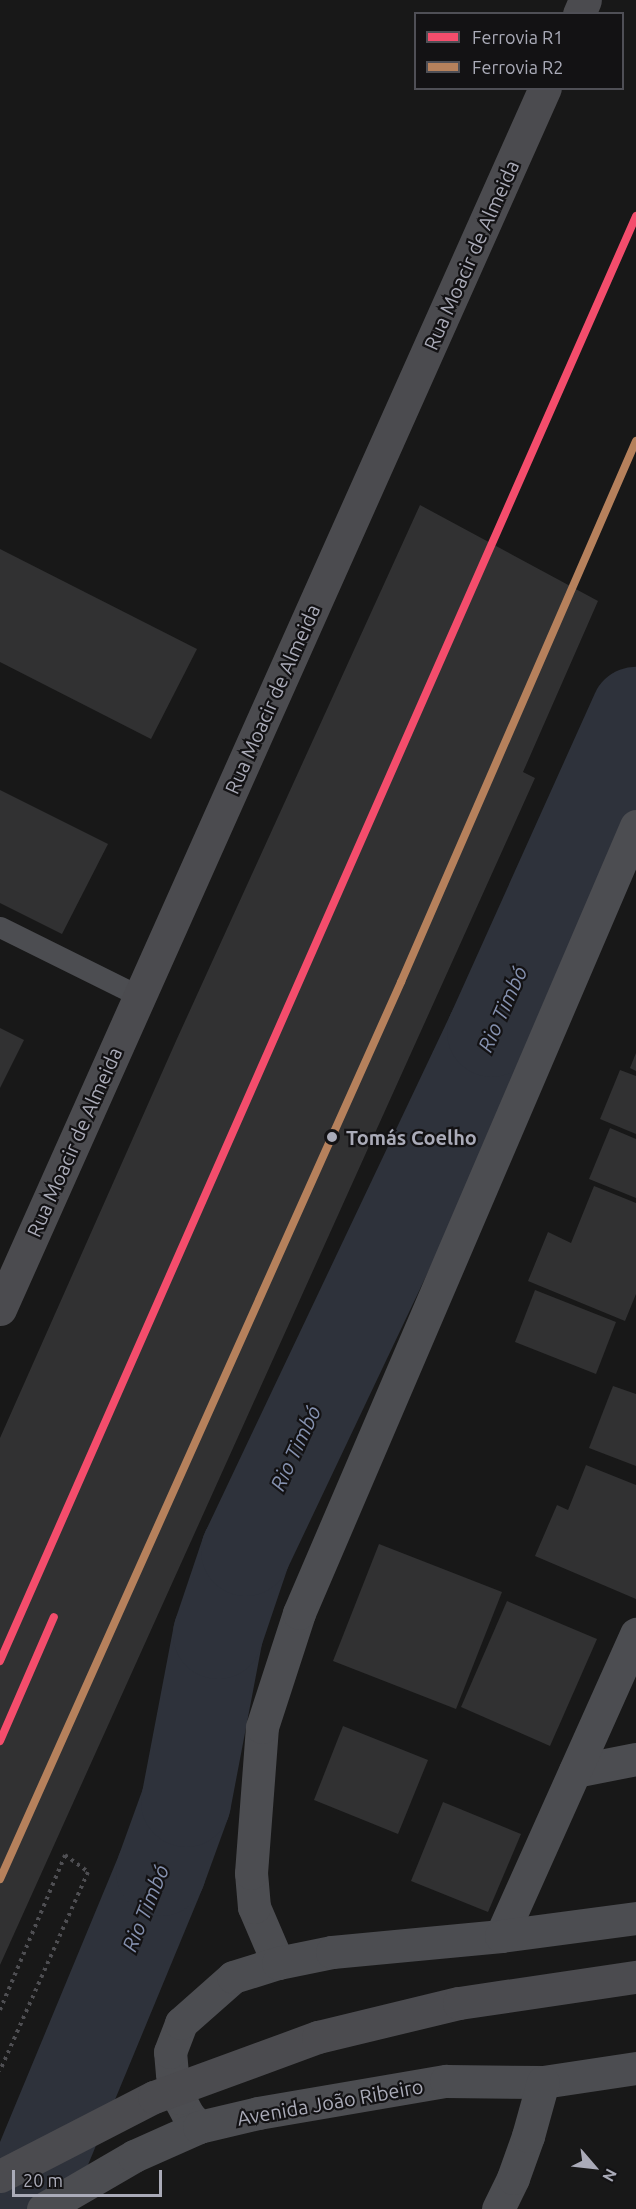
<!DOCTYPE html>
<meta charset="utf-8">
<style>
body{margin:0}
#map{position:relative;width:636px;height:2209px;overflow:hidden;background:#181818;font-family:Ubuntu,sans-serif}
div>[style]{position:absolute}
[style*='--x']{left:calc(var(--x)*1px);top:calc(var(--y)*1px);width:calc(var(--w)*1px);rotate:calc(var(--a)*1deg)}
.river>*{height:90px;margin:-45px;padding:0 45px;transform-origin:45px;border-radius:45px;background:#2e323b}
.building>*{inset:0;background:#313132}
.path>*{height:4px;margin-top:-2px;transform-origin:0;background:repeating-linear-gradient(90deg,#4e4e52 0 3px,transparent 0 7.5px)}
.service>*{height:21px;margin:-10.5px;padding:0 10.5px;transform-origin:10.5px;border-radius:10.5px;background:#4c4d51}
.minor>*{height:33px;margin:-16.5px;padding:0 16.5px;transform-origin:16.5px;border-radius:16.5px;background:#4c4d51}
.secondary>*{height:33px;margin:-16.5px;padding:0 16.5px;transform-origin:16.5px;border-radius:16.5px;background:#4b4b4f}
.rail>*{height:4.5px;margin-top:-2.25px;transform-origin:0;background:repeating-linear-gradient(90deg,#4d4e51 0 8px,transparent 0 14px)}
.secondary-bridge>*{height:33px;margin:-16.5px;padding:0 16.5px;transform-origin:16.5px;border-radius:16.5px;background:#4b4b4f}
.rail-1>*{height:8px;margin:-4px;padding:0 4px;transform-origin:4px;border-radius:4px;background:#f44d6c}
.rail-2>*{height:8px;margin:-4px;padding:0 4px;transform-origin:4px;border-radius:4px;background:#b6815c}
.dots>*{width:16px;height:16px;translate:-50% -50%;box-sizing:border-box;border:3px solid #131214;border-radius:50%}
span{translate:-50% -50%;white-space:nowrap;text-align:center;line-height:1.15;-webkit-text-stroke:4.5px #131214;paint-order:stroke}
.street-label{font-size:20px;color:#aaabb8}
.stop-label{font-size:20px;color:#aaabb8;font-weight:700}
.left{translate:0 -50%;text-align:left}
.water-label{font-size:21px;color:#8591af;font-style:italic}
.legend{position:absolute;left:414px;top:12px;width:210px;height:78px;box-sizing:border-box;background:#131214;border:2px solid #4f4f56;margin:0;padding:8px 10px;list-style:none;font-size:18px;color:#aaabb8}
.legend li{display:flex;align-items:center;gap:12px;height:30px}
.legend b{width:30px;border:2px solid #4f4f56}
.north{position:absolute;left:564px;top:2137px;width:60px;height:60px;-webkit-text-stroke:4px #131214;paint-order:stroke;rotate:118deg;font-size:16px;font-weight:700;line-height:24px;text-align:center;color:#aaabb8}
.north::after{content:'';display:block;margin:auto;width:21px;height:27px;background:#aaabb8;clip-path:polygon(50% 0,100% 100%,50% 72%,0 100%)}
.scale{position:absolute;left:12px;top:2170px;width:150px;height:27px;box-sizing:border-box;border:3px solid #aaabb8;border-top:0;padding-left:8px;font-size:18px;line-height:21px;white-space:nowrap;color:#aaabb8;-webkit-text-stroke:4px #131214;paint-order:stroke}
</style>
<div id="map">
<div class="river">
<i style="--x:21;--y:2209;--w:366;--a:-67.5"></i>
<i style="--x:161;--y:1871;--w:73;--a:-70.1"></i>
<i style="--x:186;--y:1802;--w:171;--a:-79.2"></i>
<i style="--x:218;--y:1634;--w:88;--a:-71.4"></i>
<i style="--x:246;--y:1551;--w:574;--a:-64.64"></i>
<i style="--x:492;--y:1032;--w:351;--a:-65.8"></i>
</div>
<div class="building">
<i style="clip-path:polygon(420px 505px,598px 601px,523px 772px,535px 778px,0 1965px,0 1438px,176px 1041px)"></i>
<i style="clip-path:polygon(0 549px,197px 649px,151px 739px,0 662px)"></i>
<i style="clip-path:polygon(0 790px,108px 844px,62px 934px,0 903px)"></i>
<i style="clip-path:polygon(0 1028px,24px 1040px,0 1088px)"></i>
<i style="clip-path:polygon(636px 1053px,636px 1071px,630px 1068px)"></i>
<i style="clip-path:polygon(620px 1070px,636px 1076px,636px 1134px,600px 1119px)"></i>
<i style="clip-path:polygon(610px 1128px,636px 1139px,636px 1198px,589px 1179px)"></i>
<i style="clip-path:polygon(594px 1186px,636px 1203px,636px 1294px,625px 1321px,528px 1281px,548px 1232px,571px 1243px)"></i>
<i style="clip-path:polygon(535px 1290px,616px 1322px,596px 1374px,515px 1342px)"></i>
<i style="clip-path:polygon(613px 1386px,636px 1394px,636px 1466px,589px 1448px)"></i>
<i style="clip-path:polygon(586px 1465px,636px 1485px,636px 1599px,535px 1556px,557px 1505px,568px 1510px)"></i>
<i style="clip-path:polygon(379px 1544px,502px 1592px,456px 1709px,333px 1661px)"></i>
<i style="clip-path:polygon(507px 1601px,597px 1639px,550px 1746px,461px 1707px)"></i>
<i style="clip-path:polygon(343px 1726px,428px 1760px,398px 1834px,314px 1800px)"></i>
<i style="clip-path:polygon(443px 1802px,521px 1834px,488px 1912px,411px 1881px)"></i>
</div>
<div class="path">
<i style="--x:0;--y:2010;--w:168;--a:-67.2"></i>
<i style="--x:65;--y:1855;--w:29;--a:36"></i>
<i style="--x:88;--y:1872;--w:218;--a:113.9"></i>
</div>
<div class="service">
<i style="--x:0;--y:927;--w:155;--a:26.4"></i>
</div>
<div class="minor">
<i style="--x:575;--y:1771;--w:62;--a:-11.1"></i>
<i style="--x:501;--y:1936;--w:331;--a:-65.9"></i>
<i style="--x:278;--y:1963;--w:61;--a:-113.2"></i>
<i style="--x:254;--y:1907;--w:34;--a:-95"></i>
<i style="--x:251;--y:1873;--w:146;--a:-85.7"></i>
<i style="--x:262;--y:1727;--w:120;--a:-72"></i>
<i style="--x:299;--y:1613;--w:856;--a:-66.82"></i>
<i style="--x:199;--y:2127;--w:16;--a:-133"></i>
<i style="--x:188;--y:2115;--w:19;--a:-118"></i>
<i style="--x:179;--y:2098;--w:25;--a:-106"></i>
<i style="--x:172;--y:2074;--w:22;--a:-95"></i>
<i style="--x:170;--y:2052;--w:31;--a:-69"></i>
<i style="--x:181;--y:2023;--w:69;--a:-41.5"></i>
<i style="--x:233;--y:1977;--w:47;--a:-17.3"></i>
<i style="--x:278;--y:1963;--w:55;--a:-11.5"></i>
<i style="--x:332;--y:1952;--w:170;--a:-5.4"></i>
<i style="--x:501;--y:1936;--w:136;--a:-7.6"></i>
<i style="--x:43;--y:2209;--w:105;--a:-30.2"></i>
<i style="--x:134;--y:2156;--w:71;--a:-24"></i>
<i style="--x:199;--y:2127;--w:61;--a:-13.3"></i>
<i style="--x:258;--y:2113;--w:191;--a:-9.7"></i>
<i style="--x:446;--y:2081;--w:97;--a:0.6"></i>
<i style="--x:543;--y:2082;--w:94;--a:-8.6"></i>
<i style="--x:498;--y:2209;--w:34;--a:-64"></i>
<i style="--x:513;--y:2178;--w:45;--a:-70.3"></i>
<i style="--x:528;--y:2136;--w:56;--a:-74.5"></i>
</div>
<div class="secondary">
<i style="--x:579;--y:14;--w:15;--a:-67"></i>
<i style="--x:0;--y:1309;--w:1337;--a:-65.95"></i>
</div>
<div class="rail">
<i style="--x:0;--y:1879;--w:983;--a:-65.91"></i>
<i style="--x:401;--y:982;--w:590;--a:-66.52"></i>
</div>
<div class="secondary-bridge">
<i style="--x:0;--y:2176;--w:173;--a:-27.2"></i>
<i style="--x:154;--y:2097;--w:175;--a:-20.1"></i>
<i style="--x:318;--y:2037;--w:145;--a:-13.6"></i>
<i style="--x:459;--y:2003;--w:179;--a:-8.4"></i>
</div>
<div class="rail-1">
<i style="--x:0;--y:1661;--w:1579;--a:-66.24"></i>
<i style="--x:0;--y:1741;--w:135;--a:-66.5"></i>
</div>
<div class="rail-2">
<i style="--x:0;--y:1879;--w:983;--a:-65.91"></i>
<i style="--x:401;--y:982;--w:590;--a:-66.52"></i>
</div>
<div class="dots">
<i style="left:332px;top:1137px;background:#aaabb8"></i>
</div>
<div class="street-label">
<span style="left:471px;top:255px;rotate:-66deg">Rua Moacir de Almeida</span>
<span style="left:272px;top:699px;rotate:-66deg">Rua Moacir de Almeida</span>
<span style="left:74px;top:1142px;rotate:-66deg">Rua Moacir de Almeida</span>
<span style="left:330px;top:2102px;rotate:-10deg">Avenida João Ribeiro</span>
</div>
<div class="stop-label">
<span class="left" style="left:346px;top:1137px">Tomás Coelho</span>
</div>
<div class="water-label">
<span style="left:502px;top:1009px;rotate:-66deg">Rio Timbó</span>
<span style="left:295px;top:1448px;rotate:-65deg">Rio Timbó</span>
<span style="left:145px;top:1908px;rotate:-68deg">Rio Timbó</span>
</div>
<ul class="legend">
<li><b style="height:8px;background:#f44d6c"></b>Ferrovia R1</li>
<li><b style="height:8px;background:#b6815c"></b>Ferrovia R2</li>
</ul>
<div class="north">N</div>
<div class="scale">20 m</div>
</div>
